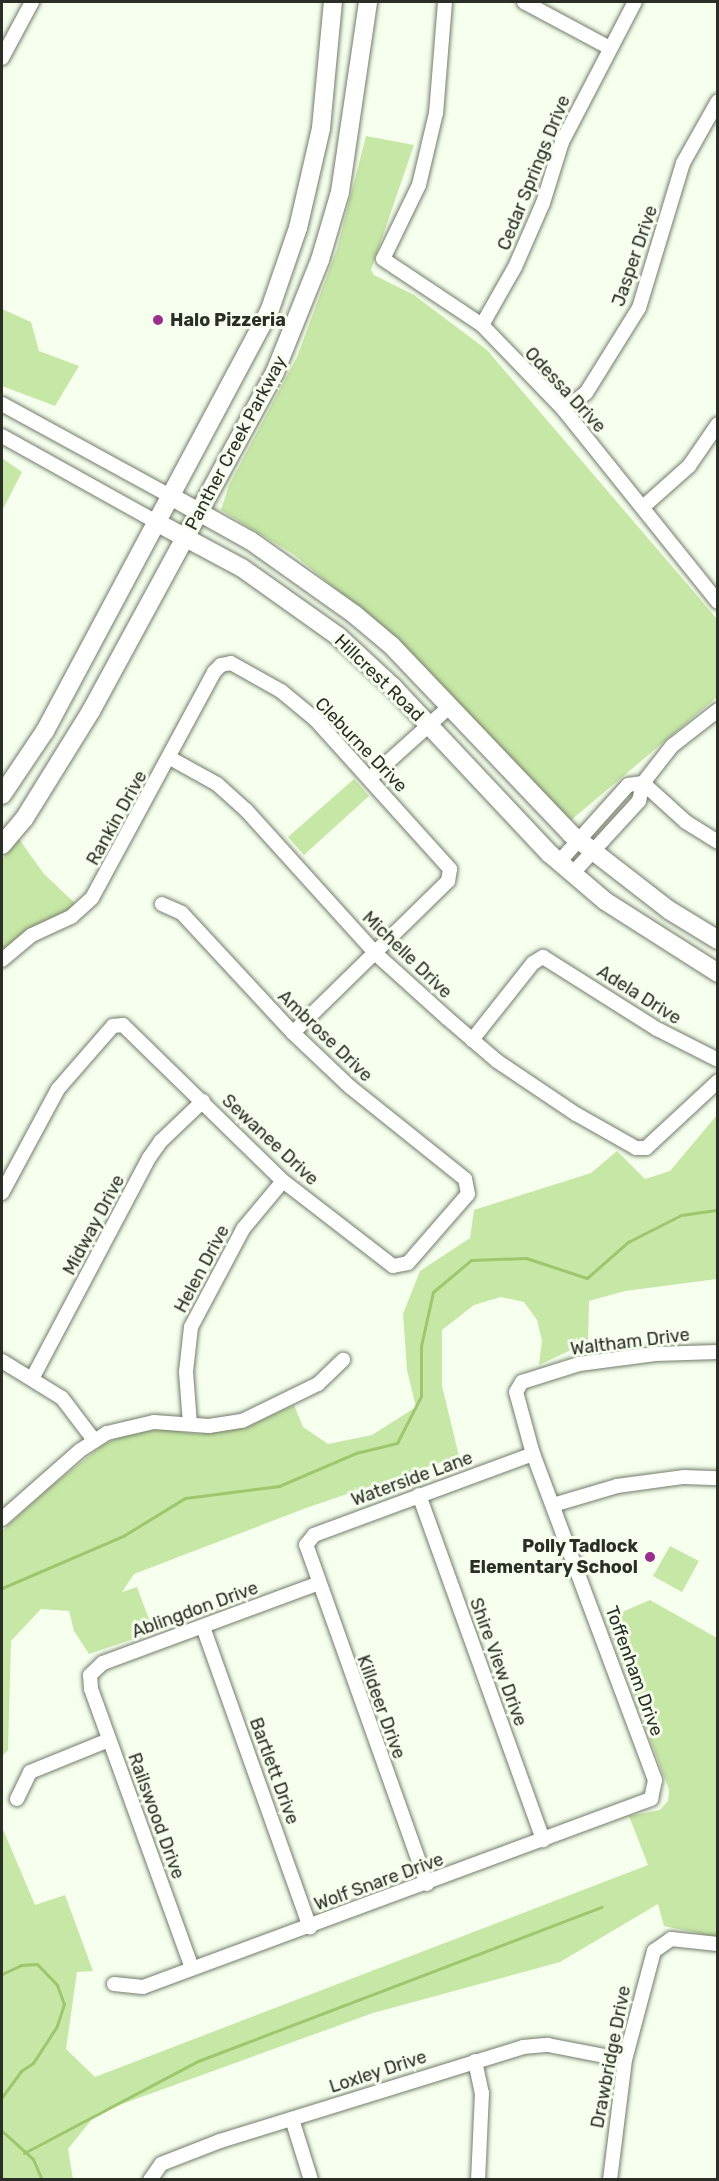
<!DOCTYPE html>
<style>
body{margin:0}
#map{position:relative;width:719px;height:2181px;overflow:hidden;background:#f6ffee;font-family:Rubik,sans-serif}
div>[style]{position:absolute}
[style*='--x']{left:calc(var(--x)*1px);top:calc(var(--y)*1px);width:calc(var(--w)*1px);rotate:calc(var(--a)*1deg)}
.green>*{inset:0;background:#c7e7a6}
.stream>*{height:3px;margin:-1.5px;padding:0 1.5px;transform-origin:1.5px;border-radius:1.5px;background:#9dc66d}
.roads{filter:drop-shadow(0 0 2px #737c6a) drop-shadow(0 0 2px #737c6a)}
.minor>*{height:14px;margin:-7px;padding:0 7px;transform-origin:7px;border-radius:7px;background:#fff}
.major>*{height:18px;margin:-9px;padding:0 9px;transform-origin:9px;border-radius:9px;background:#fff}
.dots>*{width:16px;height:16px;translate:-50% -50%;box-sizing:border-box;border:3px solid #f6ffee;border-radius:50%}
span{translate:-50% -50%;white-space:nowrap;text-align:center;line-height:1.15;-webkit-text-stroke:6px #f6ffee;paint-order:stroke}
.street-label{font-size:18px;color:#2a2e26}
.poi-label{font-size:18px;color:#2a2e26;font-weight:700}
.left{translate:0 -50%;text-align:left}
.right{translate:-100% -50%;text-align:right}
.frame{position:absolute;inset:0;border:3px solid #2a2e26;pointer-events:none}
</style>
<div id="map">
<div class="green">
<i style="clip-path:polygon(366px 136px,414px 145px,371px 270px,374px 275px,414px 295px,487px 350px,717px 619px,717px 697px,570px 821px,390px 633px,293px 554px,221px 510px,229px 485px,297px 357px,337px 249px)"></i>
<i style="clip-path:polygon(2px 309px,31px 322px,39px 351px,79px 366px,55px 406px,2px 386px)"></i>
<i style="clip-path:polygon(2px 458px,22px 472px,2px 511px)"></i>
<i style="clip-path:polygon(354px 779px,369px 796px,304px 855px,288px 837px)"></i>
<i style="clip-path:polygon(19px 839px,44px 874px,78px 906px,2px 955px,2px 859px)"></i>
<i style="clip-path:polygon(717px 1115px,717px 1279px,625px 1291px,589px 1301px,588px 1342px,539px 1365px,542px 1341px,537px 1320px,524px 1302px,501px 1297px,474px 1305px,442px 1330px,442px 1386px,459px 1456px,306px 1508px,134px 1574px,122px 1592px,137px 1587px,154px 1632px,89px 1654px,74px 1631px,69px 1611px,41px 1609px,11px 1641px,8px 1750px,2px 1756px,2px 1531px,50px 1487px,103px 1445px,126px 1434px,162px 1429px,198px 1434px,247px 1427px,294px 1405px,303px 1427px,328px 1444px,372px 1435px,416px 1407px,407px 1370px,403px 1314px,420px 1271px,470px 1238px,474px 1210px,591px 1173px,617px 1151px,645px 1179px,670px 1171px)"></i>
<i style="clip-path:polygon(670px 1546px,699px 1561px,682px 1592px,653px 1576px)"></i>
<i style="clip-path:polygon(650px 1600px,717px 1638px,717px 1937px,664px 1926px,658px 1904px,560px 1962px,373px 2013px,97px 2113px,68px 2149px,73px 2179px,2px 2179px,2px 1827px,35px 1905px,65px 1895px,93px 1971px,77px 1972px,66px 2049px,95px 2077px,648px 1865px,629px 1816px,660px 1810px,668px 1801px,669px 1790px,606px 1619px)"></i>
</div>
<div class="stream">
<i style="--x:2;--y:1588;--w:132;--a:-23.3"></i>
<i style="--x:123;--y:1536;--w:73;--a:-31.5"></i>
<i style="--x:185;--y:1498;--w:95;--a:-7.3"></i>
<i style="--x:279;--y:1486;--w:84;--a:-23.2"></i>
<i style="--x:356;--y:1453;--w:42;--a:-13.7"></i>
<i style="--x:397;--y:1443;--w:53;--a:-62.9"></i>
<i style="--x:421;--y:1396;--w:50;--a:-90"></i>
<i style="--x:421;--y:1346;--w:55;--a:-77.5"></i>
<i style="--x:433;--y:1292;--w:50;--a:-40.1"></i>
<i style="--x:471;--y:1260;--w:55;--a:-2.1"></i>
<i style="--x:526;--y:1258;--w:64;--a:18.2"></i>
<i style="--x:587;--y:1278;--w:55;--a:-41.3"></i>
<i style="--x:628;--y:1242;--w:59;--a:-27"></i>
<i style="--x:681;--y:1215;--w:37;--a:-8"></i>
<i style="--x:2;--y:1974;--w:21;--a:-25"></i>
<i style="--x:21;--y:1965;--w:16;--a:-4"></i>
<i style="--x:37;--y:1964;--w:29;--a:46"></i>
<i style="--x:57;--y:1985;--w:20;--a:70"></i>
<i style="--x:64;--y:2004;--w:23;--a:108"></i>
<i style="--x:57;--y:2026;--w:44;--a:123"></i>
<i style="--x:33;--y:2063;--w:14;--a:146"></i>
<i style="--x:21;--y:2071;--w:32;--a:126"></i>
<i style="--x:2;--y:2131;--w:42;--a:42.1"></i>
<i style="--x:33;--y:2159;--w:23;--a:67"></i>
<i style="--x:24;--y:2153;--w:197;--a:-27.9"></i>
<i style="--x:198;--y:2061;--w:432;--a:-20.9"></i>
</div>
<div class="roads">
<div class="minor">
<i style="--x:445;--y:2;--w:111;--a:94.6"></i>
<i style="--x:436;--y:113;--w:74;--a:103.3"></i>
<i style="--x:419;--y:185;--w:82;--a:115.9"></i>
<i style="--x:383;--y:259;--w:119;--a:33.7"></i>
<i style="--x:482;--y:325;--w:118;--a:46"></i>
<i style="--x:564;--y:410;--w:246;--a:51.3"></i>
<i style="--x:524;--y:2;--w:95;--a:28.2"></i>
<i style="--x:2;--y:58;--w:64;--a:-61.8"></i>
<i style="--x:482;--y:325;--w:67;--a:-60.4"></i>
<i style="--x:515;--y:267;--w:70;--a:-66.4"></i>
<i style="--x:543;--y:203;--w:64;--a:-72.7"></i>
<i style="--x:562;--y:142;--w:158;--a:-62.5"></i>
<i style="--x:2;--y:404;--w:194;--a:28.7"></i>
<i style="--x:564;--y:410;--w:28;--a:-38"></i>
<i style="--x:586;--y:393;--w:100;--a:-58.1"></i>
<i style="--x:639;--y:308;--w:152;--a:-73.1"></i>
<i style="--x:683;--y:163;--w:71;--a:-60.6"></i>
<i style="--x:2;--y:436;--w:179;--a:29.1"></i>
<i style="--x:643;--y:507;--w:62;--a:-41.7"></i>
<i style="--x:689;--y:466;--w:51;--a:-55.4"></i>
<i style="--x:170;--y:758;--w:54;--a:29"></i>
<i style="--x:217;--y:784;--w:39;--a:42"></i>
<i style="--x:246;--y:810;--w:193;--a:47.9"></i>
<i style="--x:375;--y:953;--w:97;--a:42.1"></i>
<i style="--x:447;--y:1018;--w:66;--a:40.7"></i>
<i style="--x:497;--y:1061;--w:95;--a:33.9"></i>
<i style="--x:576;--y:1114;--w:69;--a:29.5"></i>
<i style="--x:636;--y:1148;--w:10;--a:0"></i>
<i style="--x:646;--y:1148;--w:98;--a:-42.9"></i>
<i style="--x:370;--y:778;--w:106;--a:-41.9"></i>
<i style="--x:643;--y:783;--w:58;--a:42.2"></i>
<i style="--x:686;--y:822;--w:38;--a:32"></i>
<i style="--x:559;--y:862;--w:103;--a:-48.1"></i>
<i style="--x:628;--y:785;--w:15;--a:-8"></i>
<i style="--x:573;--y:873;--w:98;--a:-47.5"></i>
<i style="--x:639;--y:801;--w:18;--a:-77"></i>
<i style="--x:643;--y:783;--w:47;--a:-51.9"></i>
<i style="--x:672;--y:746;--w:58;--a:-38"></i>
<i style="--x:2;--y:960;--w:39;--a:-40"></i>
<i style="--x:32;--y:935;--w:43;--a:-24.8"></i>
<i style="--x:71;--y:917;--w:28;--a:-42"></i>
<i style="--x:92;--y:898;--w:257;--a:-61.6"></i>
<i style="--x:214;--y:672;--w:10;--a:-45"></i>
<i style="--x:221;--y:665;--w:10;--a:-11"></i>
<i style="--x:231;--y:663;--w:57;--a:29.2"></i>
<i style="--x:281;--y:691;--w:44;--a:39.5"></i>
<i style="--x:315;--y:719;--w:202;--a:48"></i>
<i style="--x:450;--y:869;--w:12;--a:99"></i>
<i style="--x:448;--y:881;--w:217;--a:135.6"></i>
<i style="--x:472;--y:1040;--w:98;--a:-51.6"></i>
<i style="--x:533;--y:963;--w:12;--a:-31"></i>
<i style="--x:543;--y:957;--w:135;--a:32.3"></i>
<i style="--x:657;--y:1029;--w:68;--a:26.9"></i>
<i style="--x:2;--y:1193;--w:118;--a:-61.7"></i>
<i style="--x:58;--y:1089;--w:84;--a:-48.9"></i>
<i style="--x:113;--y:1026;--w:10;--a:-6"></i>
<i style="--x:123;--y:1025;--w:223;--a:44.3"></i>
<i style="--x:283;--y:1181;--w:139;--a:37.7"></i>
<i style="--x:393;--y:1266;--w:15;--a:-11"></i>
<i style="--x:408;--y:1263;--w:91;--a:-49"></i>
<i style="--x:468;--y:1194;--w:15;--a:-101"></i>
<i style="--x:465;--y:1179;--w:147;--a:-141.3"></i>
<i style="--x:350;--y:1087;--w:79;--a:-136.5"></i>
<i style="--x:293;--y:1033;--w:163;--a:-132.8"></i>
<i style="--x:182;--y:913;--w:22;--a:-156"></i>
<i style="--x:2;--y:1361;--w:70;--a:31.7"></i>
<i style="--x:62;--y:1398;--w:53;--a:52.7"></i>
<i style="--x:33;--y:1377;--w:248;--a:-62.1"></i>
<i style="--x:149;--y:1158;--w:21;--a:-55"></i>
<i style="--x:161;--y:1141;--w:58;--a:-43.6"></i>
<i style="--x:190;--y:1424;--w:52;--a:-94.4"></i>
<i style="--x:186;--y:1372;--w:45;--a:-83.7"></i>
<i style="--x:191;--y:1327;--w:111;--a:-62"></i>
<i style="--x:243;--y:1229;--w:62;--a:-50.2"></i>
<i style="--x:419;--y:1495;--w:367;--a:70.2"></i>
<i style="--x:553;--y:1505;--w:67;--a:-16.5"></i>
<i style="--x:617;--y:1486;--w:68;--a:-7.7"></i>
<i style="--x:684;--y:1477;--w:34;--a:2"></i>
<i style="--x:2;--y:1519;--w:103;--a:-41.4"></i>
<i style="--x:79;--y:1451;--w:33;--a:-33"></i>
<i style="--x:107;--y:1433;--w:48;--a:-13.2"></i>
<i style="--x:154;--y:1422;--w:55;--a:4.2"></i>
<i style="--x:209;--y:1426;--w:33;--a:-9"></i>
<i style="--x:242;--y:1421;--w:85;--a:-26"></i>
<i style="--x:318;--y:1384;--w:35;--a:-44"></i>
<i style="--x:203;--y:1627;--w:319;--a:70.4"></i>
<i style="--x:17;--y:1799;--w:30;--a:-64"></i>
<i style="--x:30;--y:1772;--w:85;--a:-22.1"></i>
<i style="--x:427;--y:1884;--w:360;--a:-109.6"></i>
<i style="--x:306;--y:1545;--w:13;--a:-51"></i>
<i style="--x:314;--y:1535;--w:233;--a:-20.3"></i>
<i style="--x:192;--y:1968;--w:297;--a:-109.9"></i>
<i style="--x:91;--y:1689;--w:14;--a:-94"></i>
<i style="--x:90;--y:1675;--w:18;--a:-43"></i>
<i style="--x:103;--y:1663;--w:228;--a:-20.3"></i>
<i style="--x:114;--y:1984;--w:29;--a:6"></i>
<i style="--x:143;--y:1987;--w:542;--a:-20.31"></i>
<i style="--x:651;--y:1799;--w:19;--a:-78"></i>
<i style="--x:655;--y:1780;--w:348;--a:-110.5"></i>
<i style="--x:533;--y:1454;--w:64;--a:-105.3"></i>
<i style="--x:516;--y:1392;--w:12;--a:-59"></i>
<i style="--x:522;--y:1382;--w:60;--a:-17.5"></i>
<i style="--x:579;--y:1364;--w:77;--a:-7.5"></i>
<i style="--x:655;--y:1354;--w:63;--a:-1.8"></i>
<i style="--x:475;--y:2061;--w:33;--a:78"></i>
<i style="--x:482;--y:2093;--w:87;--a:92.6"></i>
<i style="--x:292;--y:2119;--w:64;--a:72.7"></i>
<i style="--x:150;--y:2180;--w:19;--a:-55"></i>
<i style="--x:161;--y:2164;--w:63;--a:-21.3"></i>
<i style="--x:220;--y:2141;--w:317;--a:-17.2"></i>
<i style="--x:523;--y:2047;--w:25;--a:-5"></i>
<i style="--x:548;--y:2045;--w:78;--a:11"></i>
<i style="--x:610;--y:2180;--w:121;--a:-82.9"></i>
<i style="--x:625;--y:2060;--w:113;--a:-75.1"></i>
<i style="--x:654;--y:1951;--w:21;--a:-35"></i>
<i style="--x:671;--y:1939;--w:47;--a:6.1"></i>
</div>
<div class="major">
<i style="--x:172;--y:497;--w:90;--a:29.1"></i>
<i style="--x:251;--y:541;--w:126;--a:35.3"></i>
<i style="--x:354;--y:614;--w:50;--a:40.1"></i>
<i style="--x:392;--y:646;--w:260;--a:46.4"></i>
<i style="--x:571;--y:834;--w:124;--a:37.8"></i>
<i style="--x:669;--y:910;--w:57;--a:31.5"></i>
<i style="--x:158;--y:523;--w:95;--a:28.2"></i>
<i style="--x:242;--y:568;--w:119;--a:35.4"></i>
<i style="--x:339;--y:637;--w:74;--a:42.8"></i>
<i style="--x:393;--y:687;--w:229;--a:46.8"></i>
<i style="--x:550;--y:854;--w:72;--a:40.5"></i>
<i style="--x:605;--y:901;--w:134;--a:32.5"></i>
<i style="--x:2;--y:795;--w:77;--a:-56.1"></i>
<i style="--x:45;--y:731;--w:475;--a:-61.9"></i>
<i style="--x:269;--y:312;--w:89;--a:-71"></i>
<i style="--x:298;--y:228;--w:103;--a:-77"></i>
<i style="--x:321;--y:128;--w:127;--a:-84.6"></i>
<i style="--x:2;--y:845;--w:34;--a:-50"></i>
<i style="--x:24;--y:819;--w:127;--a:-58.2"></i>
<i style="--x:91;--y:711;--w:386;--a:-61.5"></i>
<i style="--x:275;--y:372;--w:121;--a:-68.1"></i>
<i style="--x:320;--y:260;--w:71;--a:-73.6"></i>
<i style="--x:340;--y:192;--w:192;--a:-81.6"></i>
</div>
</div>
<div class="dots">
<i style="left:158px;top:320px;background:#9a2d8d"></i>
<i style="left:650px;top:1557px;background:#9a2d8d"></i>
</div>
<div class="street-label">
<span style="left:534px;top:173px;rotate:-68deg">Cedar Springs Drive</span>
<span style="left:635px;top:256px;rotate:-71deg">Jasper Drive</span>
<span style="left:565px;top:390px;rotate:47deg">Odessa Drive</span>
<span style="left:236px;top:443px;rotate:-62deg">Panther Creek Parkway</span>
<span style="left:379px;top:678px;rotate:44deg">Hillcrest Road</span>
<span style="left:361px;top:745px;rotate:46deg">Cleburne Drive</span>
<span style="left:117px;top:818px;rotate:-61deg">Rankin Drive</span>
<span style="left:407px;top:955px;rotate:44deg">Michelle Drive</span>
<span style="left:639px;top:995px;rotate:32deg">Adela Drive</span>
<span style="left:325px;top:1036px;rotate:44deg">Ambrose Drive</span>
<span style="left:270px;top:1140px;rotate:43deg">Sewanee Drive</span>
<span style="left:94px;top:1225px;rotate:-62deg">Midway Drive</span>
<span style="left:202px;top:1269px;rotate:-62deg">Helen Drive</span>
<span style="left:630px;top:1342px;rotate:-7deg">Waltham Drive</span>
<span style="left:412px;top:1479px;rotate:-20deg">Waterside Lane</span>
<span style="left:195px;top:1610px;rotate:-20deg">Ablingdon Drive</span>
<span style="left:498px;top:1662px;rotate:70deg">Shire View Drive</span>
<span style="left:634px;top:1671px;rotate:70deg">Toffenham Drive</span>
<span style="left:381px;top:1707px;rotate:70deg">Killdeer Drive</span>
<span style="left:274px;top:1771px;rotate:70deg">Bartlett Drive</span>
<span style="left:156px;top:1816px;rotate:70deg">Railswood Drive</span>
<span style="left:379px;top:1882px;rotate:-20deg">Wolf Snare Drive</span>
<span style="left:611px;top:2057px;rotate:-79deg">Drawbridge Drive</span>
<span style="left:378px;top:2072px;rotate:-18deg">Loxley Drive</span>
</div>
<div class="poi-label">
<span class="left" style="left:170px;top:320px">Halo Pizzeria</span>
<span class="right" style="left:638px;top:1557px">Polly Tadlock<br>Elementary School</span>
</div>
<div class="frame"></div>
</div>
